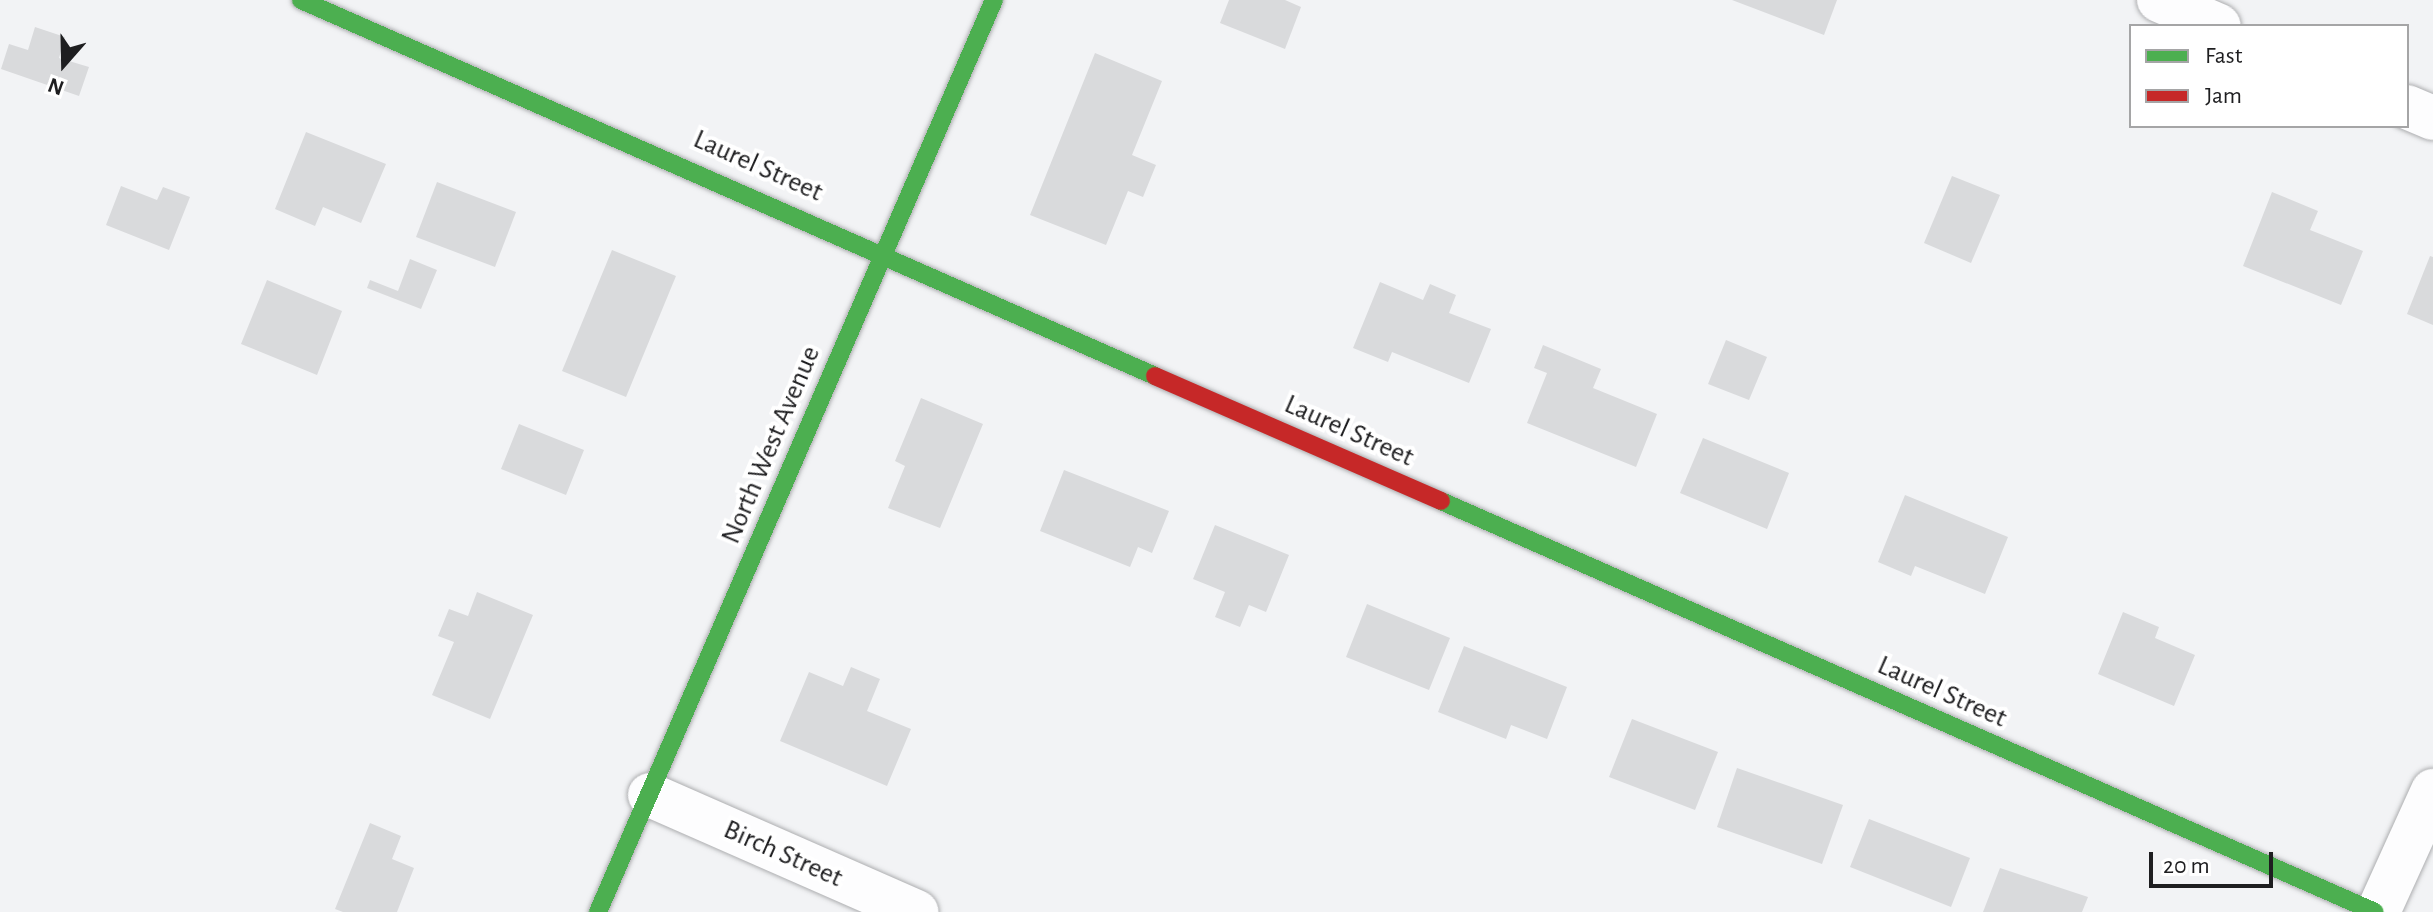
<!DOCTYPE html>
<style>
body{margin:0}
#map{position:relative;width:2433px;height:912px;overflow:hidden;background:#f2f3f5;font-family:"Alegreya Sans",sans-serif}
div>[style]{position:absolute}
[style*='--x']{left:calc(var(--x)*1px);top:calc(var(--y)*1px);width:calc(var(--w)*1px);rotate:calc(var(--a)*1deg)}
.building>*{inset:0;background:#d9dadc}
.roads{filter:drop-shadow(0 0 2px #adaeb0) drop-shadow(0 0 2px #adaeb0)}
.street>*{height:44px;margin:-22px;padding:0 22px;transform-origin:22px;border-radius:22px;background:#fdfdfe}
.fast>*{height:18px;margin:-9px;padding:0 9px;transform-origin:9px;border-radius:9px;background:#4caf50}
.jam>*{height:18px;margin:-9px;padding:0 9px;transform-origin:9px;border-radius:9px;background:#c62828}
span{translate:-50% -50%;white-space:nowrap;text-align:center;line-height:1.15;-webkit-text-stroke:8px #fff;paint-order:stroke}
.street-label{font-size:28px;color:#1e1e20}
.legend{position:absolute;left:2129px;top:24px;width:280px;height:104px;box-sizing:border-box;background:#fff;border:2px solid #a5a5a6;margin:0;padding:10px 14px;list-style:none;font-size:24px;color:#1e1e20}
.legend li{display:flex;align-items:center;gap:16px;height:40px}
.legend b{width:40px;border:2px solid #a5a5a6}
.north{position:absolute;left:24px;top:24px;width:80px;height:80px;-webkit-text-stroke:6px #fff;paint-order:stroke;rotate:200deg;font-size:22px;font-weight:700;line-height:32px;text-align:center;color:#1e1e20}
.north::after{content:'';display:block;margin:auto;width:28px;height:36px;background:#1e1e20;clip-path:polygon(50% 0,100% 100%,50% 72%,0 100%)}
.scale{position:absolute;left:2149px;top:852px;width:124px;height:36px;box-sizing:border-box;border:4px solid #1e1e20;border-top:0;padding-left:10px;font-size:24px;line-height:28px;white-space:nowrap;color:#1e1e20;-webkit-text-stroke:6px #fff;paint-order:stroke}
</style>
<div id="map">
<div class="building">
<i style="clip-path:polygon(1229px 0,1285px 0,1301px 7px,1285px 49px,1220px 23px)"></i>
<i style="clip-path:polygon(1732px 0,1837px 0,1824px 35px)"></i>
<i style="clip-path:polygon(35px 27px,65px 37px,59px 58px,89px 67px,79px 96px,1px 69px,9px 44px,28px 50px)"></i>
<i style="clip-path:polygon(1095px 53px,1162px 81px,1132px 155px,1156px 165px,1143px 197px,1128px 191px,1106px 245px,1030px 215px)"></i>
<i style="clip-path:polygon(306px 132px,386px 164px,361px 223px,323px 207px,315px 226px,275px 209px)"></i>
<i style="clip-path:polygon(1952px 176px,2000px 195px,1971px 263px,1924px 243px)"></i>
<i style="clip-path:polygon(437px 182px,516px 212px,495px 267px,416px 237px)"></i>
<i style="clip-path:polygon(121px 186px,157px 200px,163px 187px,190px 197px,169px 250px,106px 225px)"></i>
<i style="clip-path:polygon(2272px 192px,2318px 211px,2310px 230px,2363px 251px,2341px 305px,2243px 266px)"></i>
<i style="clip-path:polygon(612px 250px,676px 276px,626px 397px,562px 371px)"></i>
<i style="clip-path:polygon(2430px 256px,2433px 257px,2433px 325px,2407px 314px)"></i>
<i style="clip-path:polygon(410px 259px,437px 270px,421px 309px,367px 288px,370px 280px,398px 291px)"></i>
<i style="clip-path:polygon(267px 280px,342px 311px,317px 375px,241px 344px)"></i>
<i style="clip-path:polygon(1380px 282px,1423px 300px,1430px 284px,1456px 295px,1449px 313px,1491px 329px,1469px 383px,1392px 352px,1388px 362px,1353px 348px)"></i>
<i style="clip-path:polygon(1726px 340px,1767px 357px,1749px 400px,1708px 384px)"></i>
<i style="clip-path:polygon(1543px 345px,1601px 369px,1593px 388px,1657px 414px,1636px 467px,1527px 423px,1547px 373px,1534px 368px)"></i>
<i style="clip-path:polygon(921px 398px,983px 424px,940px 528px,888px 508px,905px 466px,895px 461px)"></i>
<i style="clip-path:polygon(519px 424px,584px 450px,566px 495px,501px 469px)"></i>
<i style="clip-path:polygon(1703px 438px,1789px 473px,1767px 529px,1680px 493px)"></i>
<i style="clip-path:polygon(1064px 470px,1169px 511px,1152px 553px,1138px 547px,1130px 567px,1040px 531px)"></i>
<i style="clip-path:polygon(1905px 495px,2008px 537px,1985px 594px,1915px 566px,1911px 576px,1878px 562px)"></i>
<i style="clip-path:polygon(1215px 525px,1289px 555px,1266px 612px,1249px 605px,1240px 627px,1215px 617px,1225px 592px,1193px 579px)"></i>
<i style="clip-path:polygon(477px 592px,533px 615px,490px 719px,432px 695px,454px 642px,438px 636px,449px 609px,468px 616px)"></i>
<i style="clip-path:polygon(1367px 604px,1450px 638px,1429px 690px,1346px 657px)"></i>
<i style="clip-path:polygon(2123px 612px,2159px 627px,2155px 638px,2195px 655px,2174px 706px,2098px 674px)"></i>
<i style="clip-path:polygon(1464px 646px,1567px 687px,1547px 739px,1511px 725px,1506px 739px,1438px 712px)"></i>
<i style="clip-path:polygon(851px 667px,880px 679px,867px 711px,911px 729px,887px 786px,780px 741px,809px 672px,843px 686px)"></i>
<i style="clip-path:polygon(1632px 719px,1718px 752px,1695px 810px,1609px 777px)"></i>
<i style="clip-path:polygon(1737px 768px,1843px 805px,1822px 864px,1717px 827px)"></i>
<i style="clip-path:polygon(1869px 819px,1970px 858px,1951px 907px,1850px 867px)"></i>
<i style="clip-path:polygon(370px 823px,401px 836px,392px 859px,414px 868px,397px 912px,343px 912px,335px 909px)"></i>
<i style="clip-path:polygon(2000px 868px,2088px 897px,2082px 912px,1983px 912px)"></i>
</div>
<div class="roads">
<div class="street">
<i style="--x:2159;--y:0;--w:65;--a:23.4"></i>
<i style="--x:2407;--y:107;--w:28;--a:23"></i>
<i style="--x:650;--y:795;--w:291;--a:23.7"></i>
<i style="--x:2378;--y:912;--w:133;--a:-65.6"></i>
</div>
<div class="fast">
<i style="--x:301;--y:0;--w:933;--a:23.76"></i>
<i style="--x:1441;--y:501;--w:1020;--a:23.75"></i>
<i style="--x:598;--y:912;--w:994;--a:-66.53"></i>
</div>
<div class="jam">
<i style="--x:1155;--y:376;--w:312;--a:23.6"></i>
</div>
</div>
<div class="street-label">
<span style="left:758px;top:166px;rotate:24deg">Laurel Street</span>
<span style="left:1349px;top:431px;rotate:24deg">Laurel Street</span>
<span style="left:771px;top:445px;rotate:-67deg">North West Avenue</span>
<span style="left:1942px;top:692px;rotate:24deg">Laurel Street</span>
<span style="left:783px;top:854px;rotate:24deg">Birch Street</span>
</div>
<ul class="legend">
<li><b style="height:10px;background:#4caf50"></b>Fast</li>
<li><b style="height:10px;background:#c62828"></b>Jam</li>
</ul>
<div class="north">N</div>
<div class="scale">20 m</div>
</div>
